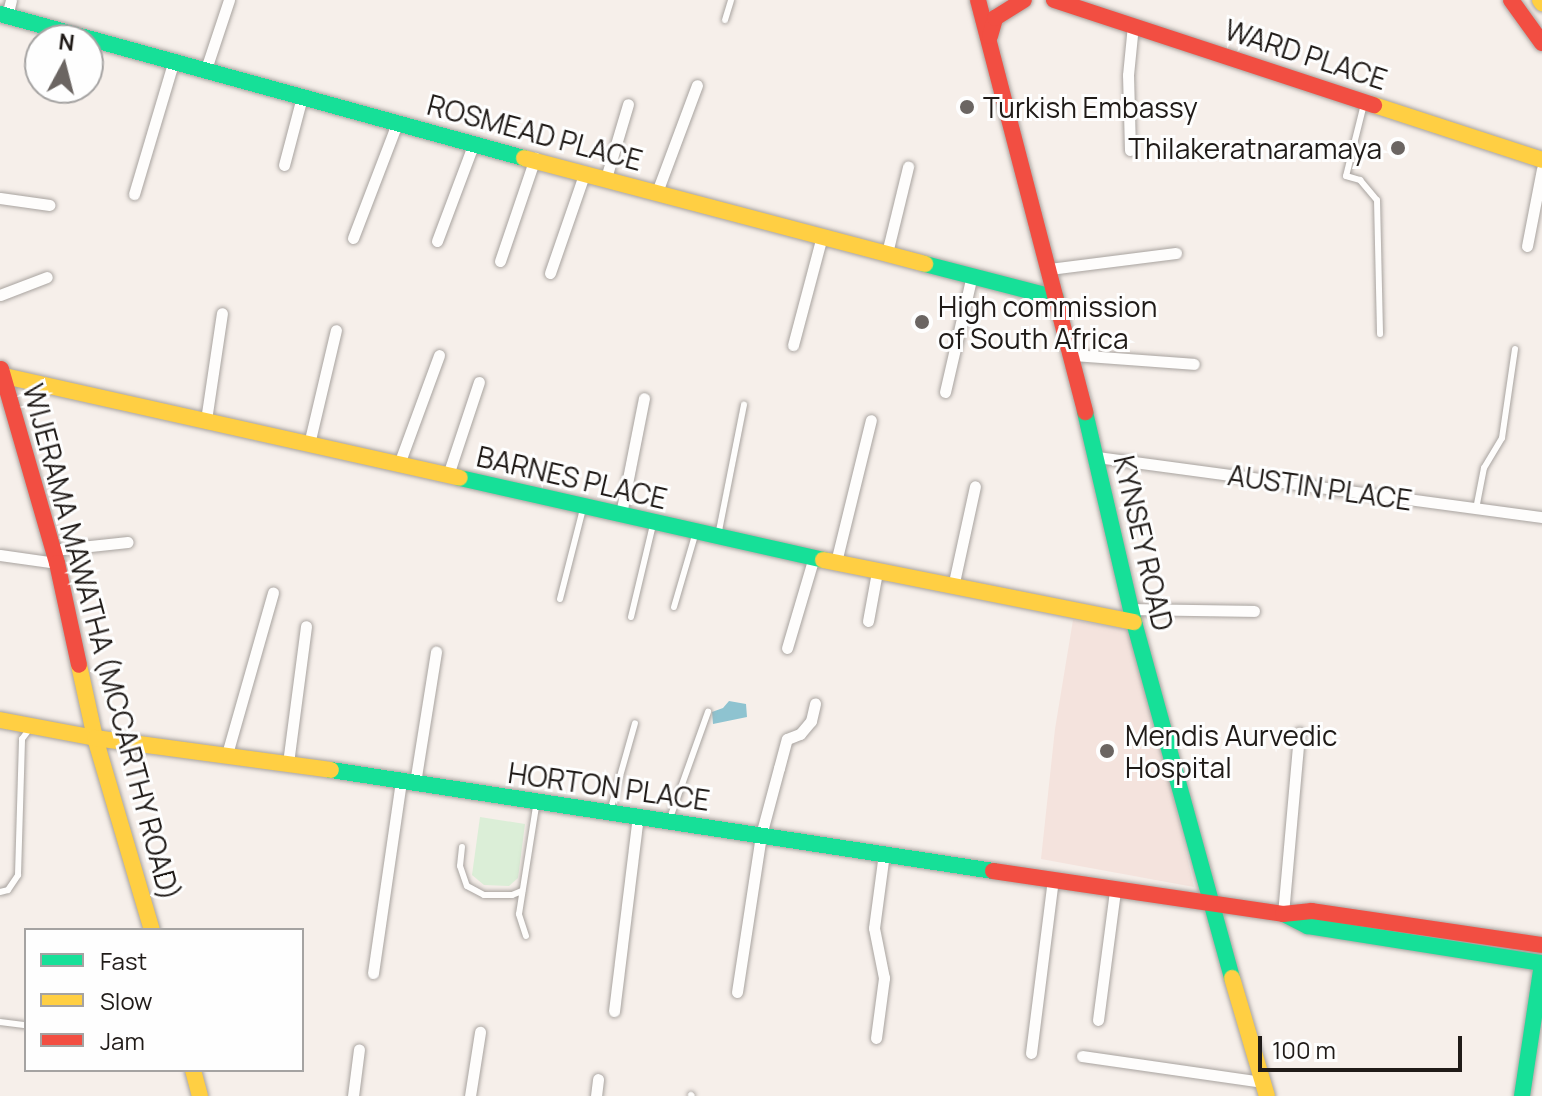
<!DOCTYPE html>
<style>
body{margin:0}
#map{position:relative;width:1542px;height:1096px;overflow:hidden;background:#f6efea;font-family:Manrope,sans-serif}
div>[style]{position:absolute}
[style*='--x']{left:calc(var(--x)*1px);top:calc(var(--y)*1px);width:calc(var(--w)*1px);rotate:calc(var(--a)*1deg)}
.medical>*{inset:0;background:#f4e3dd}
.green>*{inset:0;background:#dbeed7}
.water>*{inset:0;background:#8ec3d0}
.roads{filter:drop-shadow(0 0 2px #a8a39f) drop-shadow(0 0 2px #a8a39f)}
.lane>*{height:6px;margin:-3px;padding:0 3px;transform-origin:3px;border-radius:3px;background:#fefdfc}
.street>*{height:11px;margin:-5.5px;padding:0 5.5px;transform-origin:5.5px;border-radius:5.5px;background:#fefdfc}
.fast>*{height:16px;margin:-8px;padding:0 8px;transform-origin:8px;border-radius:8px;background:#16e098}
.slow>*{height:16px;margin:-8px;padding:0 8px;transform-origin:8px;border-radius:8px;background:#ffcf43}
.jam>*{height:16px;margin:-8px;padding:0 8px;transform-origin:8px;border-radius:8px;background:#f24e42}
.dots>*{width:22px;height:22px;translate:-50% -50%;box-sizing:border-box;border:4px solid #fefefe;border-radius:50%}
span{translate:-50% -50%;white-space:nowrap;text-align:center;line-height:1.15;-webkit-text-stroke:6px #fefefe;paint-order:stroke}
.street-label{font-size:28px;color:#201b18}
.poi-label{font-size:28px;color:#201b18}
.left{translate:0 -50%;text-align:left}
.right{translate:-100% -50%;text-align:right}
.legend{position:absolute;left:24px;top:928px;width:280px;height:144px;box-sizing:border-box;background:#fefefe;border:2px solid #a5a3a2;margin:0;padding:10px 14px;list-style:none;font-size:24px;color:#201b18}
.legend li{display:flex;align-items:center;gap:16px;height:40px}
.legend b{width:40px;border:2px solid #a5a3a2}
.north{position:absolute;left:24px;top:24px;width:80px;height:80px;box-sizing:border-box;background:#fefefe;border:2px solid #a5a3a2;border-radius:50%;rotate:7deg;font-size:22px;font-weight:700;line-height:32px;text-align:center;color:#201b18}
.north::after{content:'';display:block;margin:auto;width:28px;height:36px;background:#6b6562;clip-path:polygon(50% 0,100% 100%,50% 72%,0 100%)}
.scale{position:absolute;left:1258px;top:1036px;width:204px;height:36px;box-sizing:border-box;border:4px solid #201b18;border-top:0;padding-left:10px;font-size:24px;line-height:28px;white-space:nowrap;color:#201b18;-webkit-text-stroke:6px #fefefe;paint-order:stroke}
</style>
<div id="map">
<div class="medical">
<i style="clip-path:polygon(1073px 620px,1128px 630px,1168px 773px,1194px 887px,1041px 859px,1055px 729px)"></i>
</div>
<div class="green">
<i style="clip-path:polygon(480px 817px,525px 824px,518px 878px,509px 886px,484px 885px,472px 875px)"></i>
</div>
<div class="water">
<i style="clip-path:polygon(729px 701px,746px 704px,747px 717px,713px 724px,712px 712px,723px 708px)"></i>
</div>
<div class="roads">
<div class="lane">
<i style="--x:725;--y:20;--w:21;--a:-73"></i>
<i style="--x:1364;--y:104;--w:74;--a:104"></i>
<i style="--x:1346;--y:176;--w:15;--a:16"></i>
<i style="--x:1360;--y:180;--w:26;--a:50"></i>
<i style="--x:1377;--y:200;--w:134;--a:88.7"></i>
<i style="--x:1476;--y:509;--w:42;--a:-79"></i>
<i style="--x:1484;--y:468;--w:35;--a:-59"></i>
<i style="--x:1502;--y:438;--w:90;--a:-81.7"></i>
<i style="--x:718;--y:536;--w:134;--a:-78.8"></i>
<i style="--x:560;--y:599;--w:93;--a:-75.7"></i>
<i style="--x:674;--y:607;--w:75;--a:-73.7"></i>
<i style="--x:631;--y:617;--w:95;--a:-76.6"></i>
<i style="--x:611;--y:808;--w:88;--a:-74.2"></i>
<i style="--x:670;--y:818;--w:113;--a:-70.3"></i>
<i style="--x:462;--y:847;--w:19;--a:96"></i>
<i style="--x:460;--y:866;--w:21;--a:71"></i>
<i style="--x:467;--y:886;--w:19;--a:28"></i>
<i style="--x:484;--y:895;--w:28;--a:0"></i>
<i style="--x:512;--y:895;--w:11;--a:-22"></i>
<i style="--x:0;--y:892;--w:8;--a:-14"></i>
<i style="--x:8;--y:890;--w:18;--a:-56"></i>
<i style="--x:18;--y:875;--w:136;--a:-88.3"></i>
<i style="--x:22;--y:739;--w:10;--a:-53"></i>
<i style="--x:526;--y:936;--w:23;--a:-108"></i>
<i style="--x:519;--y:914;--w:108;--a:-81"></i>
<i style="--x:0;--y:1022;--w:26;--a:7"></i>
<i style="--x:691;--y:1095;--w:1;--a:45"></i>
</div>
<div class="street">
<i style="--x:7;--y:16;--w:16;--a:-76"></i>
<i style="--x:206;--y:69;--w:73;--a:-71.6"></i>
<i style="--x:1130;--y:150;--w:75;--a:-91.5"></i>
<i style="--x:1128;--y:75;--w:50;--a:-84.3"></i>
<i style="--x:284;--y:165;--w:70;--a:-75.2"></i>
<i style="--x:606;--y:178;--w:77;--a:-73.4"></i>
<i style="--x:657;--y:192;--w:114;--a:-69.5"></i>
<i style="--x:134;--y:194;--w:140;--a:-73.4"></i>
<i style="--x:0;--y:198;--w:50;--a:8"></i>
<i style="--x:353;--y:238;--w:125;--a:-69"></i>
<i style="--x:437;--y:241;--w:103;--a:-69.4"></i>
<i style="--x:1527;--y:246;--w:78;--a:-79"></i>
<i style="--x:887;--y:253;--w:89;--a:-76.3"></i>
<i style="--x:500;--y:261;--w:109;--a:-71.2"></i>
<i style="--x:1049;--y:269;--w:128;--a:-7.2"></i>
<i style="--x:550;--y:273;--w:107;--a:-70.9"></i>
<i style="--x:0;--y:295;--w:50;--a:-21"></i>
<i style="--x:793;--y:345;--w:113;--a:-75.1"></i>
<i style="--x:1072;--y:355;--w:122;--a:4.2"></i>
<i style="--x:945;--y:392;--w:120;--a:-77"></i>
<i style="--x:206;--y:420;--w:108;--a:-81.5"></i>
<i style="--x:309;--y:444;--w:117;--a:-76.7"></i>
<i style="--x:1097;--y:457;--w:449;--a:7.7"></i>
<i style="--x:399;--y:464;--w:116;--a:-69.8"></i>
<i style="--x:448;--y:475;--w:98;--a:-71.6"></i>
<i style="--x:621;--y:514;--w:118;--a:-78.8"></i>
<i style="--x:53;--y:550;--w:75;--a:-6.1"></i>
<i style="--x:0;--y:555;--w:58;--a:8"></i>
<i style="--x:836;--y:562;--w:146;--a:-76.2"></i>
<i style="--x:953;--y:587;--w:103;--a:-77.7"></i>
<i style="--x:1132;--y:609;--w:122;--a:0.9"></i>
<i style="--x:868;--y:621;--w:50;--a:-79.6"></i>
<i style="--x:787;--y:648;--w:95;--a:-73.5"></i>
<i style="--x:227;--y:754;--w:168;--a:-74.1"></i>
<i style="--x:288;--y:763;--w:138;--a:-82.5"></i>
<i style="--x:415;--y:783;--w:133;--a:-80.9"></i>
<i style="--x:1283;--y:914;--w:182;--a:-84.9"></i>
<i style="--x:373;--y:973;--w:194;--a:-81.7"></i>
<i style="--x:737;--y:992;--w:159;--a:-81.3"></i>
<i style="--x:761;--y:835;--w:69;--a:-75"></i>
<i style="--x:779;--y:768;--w:30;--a:-75"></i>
<i style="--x:787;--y:739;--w:14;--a:-21"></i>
<i style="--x:800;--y:734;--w:17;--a:-50"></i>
<i style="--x:811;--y:721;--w:18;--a:-77"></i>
<i style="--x:614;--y:1011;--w:196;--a:-83"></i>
<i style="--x:1098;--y:1020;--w:131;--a:-82.5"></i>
<i style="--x:876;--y:1038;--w:61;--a:-82.4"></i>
<i style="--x:884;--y:978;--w:51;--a:-101.3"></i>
<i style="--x:874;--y:928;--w:76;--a:-82.4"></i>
<i style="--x:1031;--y:1053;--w:175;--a:-82.8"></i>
<i style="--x:1082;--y:1056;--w:183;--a:8.2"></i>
<i style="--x:353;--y:1096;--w:47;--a:-82.7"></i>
<i style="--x:470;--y:1096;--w:65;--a:-81.1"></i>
<i style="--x:596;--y:1096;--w:17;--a:-83"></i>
</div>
<div class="fast">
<i style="--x:0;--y:14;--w:543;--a:15.37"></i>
<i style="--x:925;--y:264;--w:135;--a:14.5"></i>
<i style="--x:1085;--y:412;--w:216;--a:76.9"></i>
<i style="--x:1134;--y:622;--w:369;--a:74.6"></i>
<i style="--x:460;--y:478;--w:372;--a:12.7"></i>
<i style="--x:331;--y:770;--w:670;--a:8.67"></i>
<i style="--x:1284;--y:914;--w:27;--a:27"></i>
<i style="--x:1308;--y:926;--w:237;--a:9"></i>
<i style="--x:1522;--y:1096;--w:134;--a:-81.4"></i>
</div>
<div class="slow">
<i style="--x:1540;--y:0;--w:4;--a:56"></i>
<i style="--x:1374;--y:105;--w:177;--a:18.1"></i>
<i style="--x:524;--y:158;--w:415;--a:14.8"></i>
<i style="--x:0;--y:375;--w:471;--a:12.6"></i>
<i style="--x:823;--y:560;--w:317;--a:11.3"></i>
<i style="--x:79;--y:665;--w:75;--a:77.6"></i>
<i style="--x:95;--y:738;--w:200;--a:73.5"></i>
<i style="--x:0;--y:720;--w:97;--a:10.7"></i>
<i style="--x:95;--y:738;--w:238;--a:7.7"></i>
<i style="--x:1232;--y:978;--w:123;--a:73.5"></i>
<i style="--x:193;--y:1070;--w:27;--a:75"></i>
</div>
<div class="jam">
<i style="--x:978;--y:0;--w:426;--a:75.4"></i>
<i style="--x:1054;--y:0;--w:337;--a:18.2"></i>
<i style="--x:1511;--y:0;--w:53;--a:54.2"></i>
<i style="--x:990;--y:36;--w:19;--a:-74"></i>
<i style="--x:995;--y:18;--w:34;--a:-32"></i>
<i style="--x:1;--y:369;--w:202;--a:73.9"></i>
<i style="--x:57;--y:563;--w:104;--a:77.8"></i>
<i style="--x:993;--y:871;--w:293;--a:8.4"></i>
<i style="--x:1283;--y:914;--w:29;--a:-6"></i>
<i style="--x:1312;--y:911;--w:232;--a:8.4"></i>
</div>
</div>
<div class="dots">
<i style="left:967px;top:107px;background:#6b6562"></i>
<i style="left:1398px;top:148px;background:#6b6562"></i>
<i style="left:922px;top:322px;background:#6b6562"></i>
<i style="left:1107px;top:751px;background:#6b6562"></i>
</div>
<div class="street-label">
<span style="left:1306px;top:54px;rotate:18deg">WARD PLACE</span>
<span style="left:535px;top:132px;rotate:15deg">ROSMEAD PLACE</span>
<span style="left:572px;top:477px;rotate:13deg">BARNES PLACE</span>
<span style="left:1320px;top:487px;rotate:8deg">AUSTIN PLACE</span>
<span style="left:1144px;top:543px;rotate:77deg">KYNSEY ROAD</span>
<span style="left:102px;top:642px;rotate:75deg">WIJERAMA MAWATHA (MCCARTHY ROAD)</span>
<span style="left:609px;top:786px;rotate:8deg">HORTON PLACE</span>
</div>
<div class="poi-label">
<span class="left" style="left:983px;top:107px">Turkish Embassy</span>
<span class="right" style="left:1382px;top:148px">Thilakeratnaramaya</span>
<span class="left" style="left:938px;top:322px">High commission<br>of South Africa</span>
<span class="left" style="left:1125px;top:751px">Mendis Aurvedic<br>Hospital</span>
</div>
<ul class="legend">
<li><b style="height:10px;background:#16e098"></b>Fast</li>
<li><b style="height:10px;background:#ffcf43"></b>Slow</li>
<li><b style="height:10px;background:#f24e42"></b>Jam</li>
</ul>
<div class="north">N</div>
<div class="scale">100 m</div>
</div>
